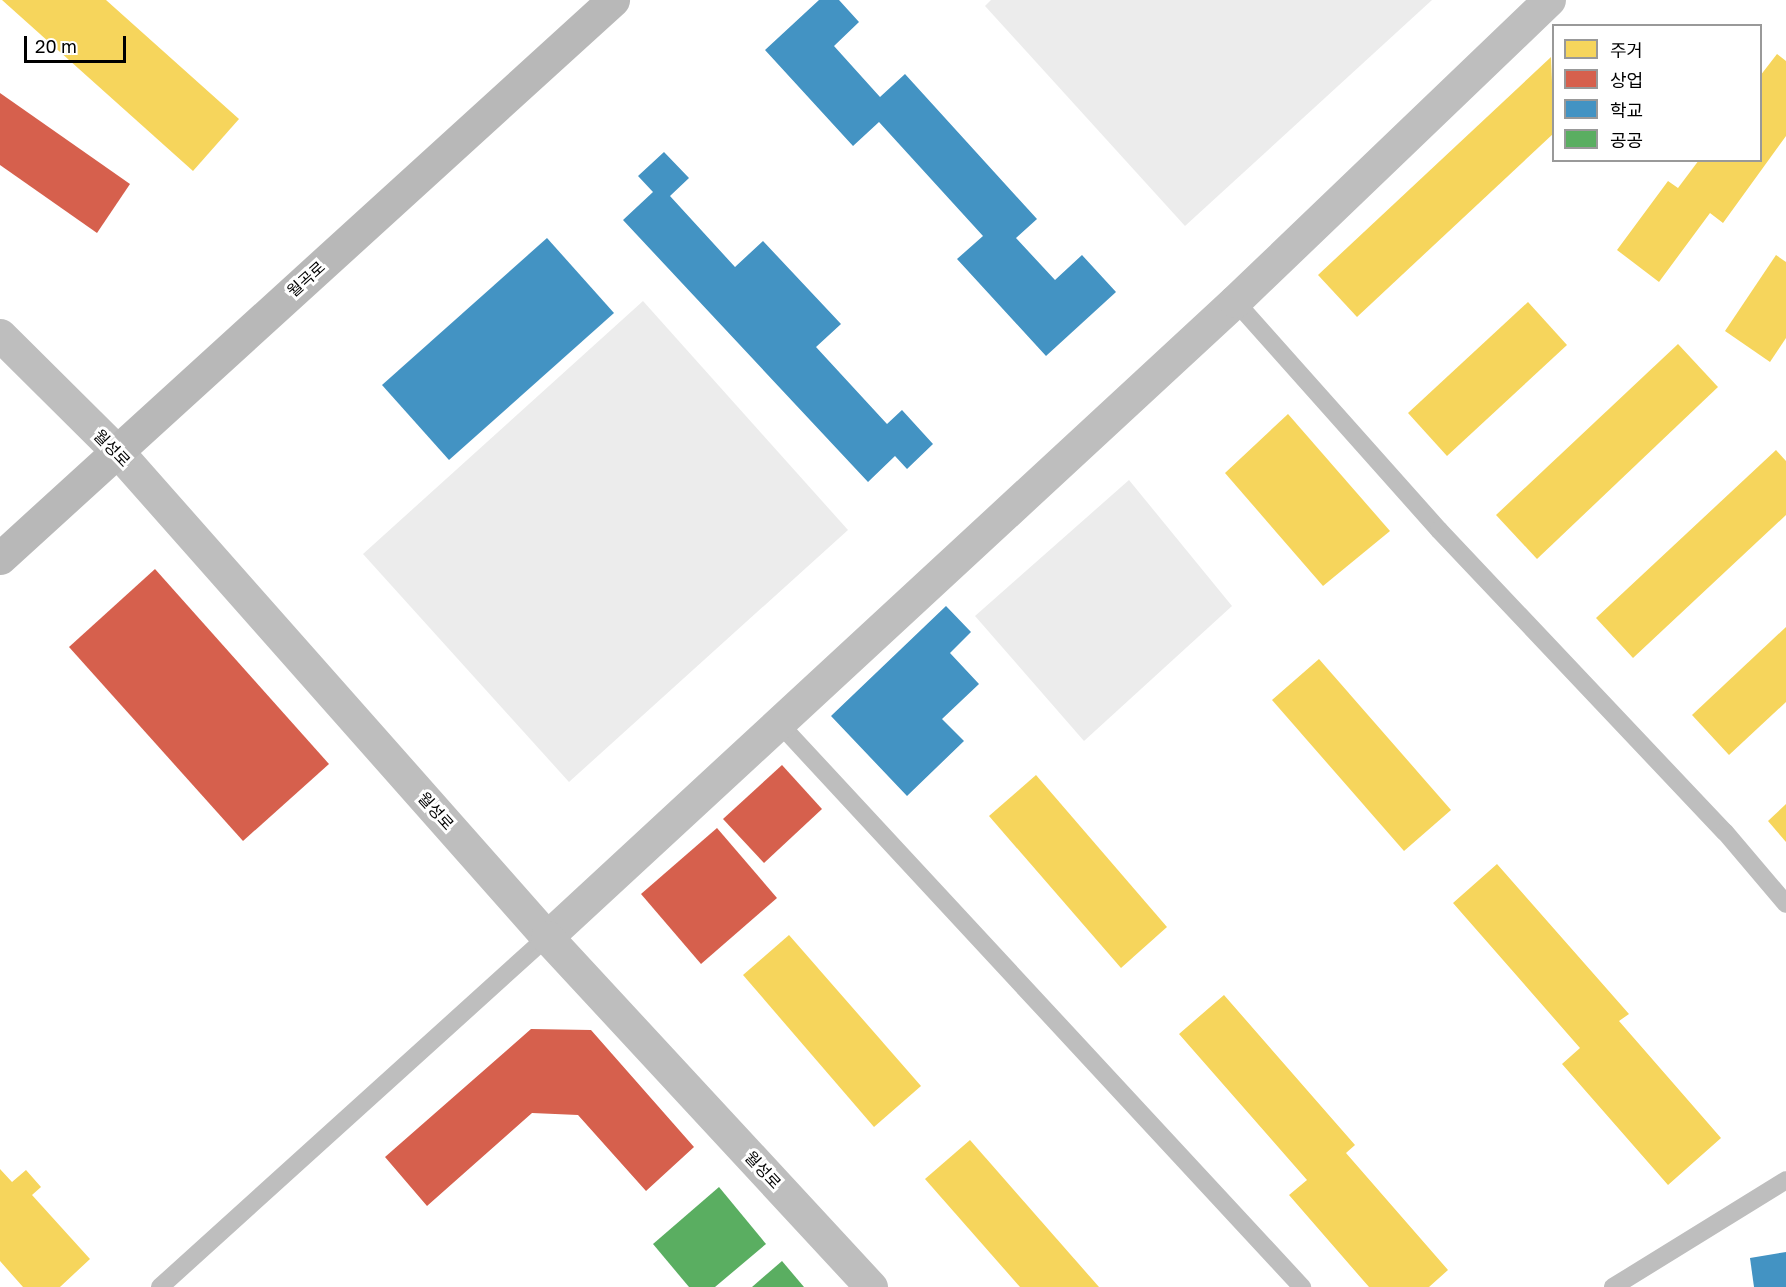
<!DOCTYPE html>
<meta charset="utf-8">
<style>
body{margin:0}
#map{position:relative;width:1786px;height:1287px;overflow:hidden;background:#fff;font-family:"Golos Text","Noto Sans KR",sans-serif}
div>[style]{position:absolute}
[style*='--x']{left:calc(var(--x)*1px);top:calc(var(--y)*1px);width:calc(var(--w)*1px);rotate:calc(var(--a)*1deg)}
.green>*{inset:0;background:#ececec}
.homes>*{inset:0;background:#f6d55c}
.shops>*{inset:0;background:#d6604d}
.schools>*{inset:0;background:#4393c3}
.public>*{inset:0;background:#5aae61}
.service>*{height:18px;margin:-9px;padding:0 9px;transform-origin:9px;border-radius:9px;background:#bebebe}
.minor>*{height:33px;margin:-16.5px;padding:0 16.5px;transform-origin:16.5px;border-radius:16.5px;background:#bebebe}
.tertiary>*{height:33px;margin:-16.5px;padding:0 16.5px;transform-origin:16.5px;border-radius:16.5px;background:#bebebe}
.secondary>*{height:33px;margin:-16.5px;padding:0 16.5px;transform-origin:16.5px;border-radius:16.5px;background:#b8b8b8}
span{translate:-50% -50%;white-space:nowrap;text-align:center;line-height:1.15;-webkit-text-stroke:6px #fff;paint-order:stroke}
.street-label{font-size:16px;color:#000}
.legend{position:absolute;left:1552px;top:24px;width:210px;height:138px;box-sizing:border-box;background:#fff;border:2px solid #999;margin:0;padding:8px 10px;list-style:none;font-size:18px;color:#000}
.legend li{display:flex;align-items:center;gap:12px;height:30px}
.legend b{width:30px;border:2px solid #999}
.scale{position:absolute;left:24px;top:36px;width:102px;height:27px;box-sizing:border-box;border:3px solid #000;border-top:0;padding-left:8px;font-size:18px;line-height:21px;white-space:nowrap;color:#000;-webkit-text-stroke:4px #fff;paint-order:stroke}
</style>
<div id="map">
<div class="green">
<i style="clip-path:polygon(991px 0,1432px 0,1185px 226px,985px 6px)"></i>
<i style="clip-path:polygon(643px 301px,848px 530px,569px 782px,363px 554px)"></i>
<i style="clip-path:polygon(1129px 480px,1232px 606px,1084px 741px,975px 616px)"></i>
</div>
<div class="homes">
<i style="clip-path:polygon(2px 0,106px 0,239px 119px,193px 171px)"></i>
<i style="clip-path:polygon(1777px 54px,1786px 61px,1786px 136px,1723px 223px,1710px 213px,1659px 282px,1617px 250px,1668px 181px,1678px 188px,1699px 160px,1760px 160px,1760px 76px)"></i>
<i style="clip-path:polygon(1551px 57px,1554px 133px,1357px 317px,1318px 275px)"></i>
<i style="clip-path:polygon(1776px 255px,1786px 262px,1786px 338px,1770px 362px,1725px 331px)"></i>
<i style="clip-path:polygon(1528px 302px,1567px 345px,1447px 456px,1408px 413px)"></i>
<i style="clip-path:polygon(1678px 344px,1718px 387px,1537px 559px,1496px 515px)"></i>
<i style="clip-path:polygon(1288px 414px,1390px 531px,1323px 586px,1225px 473px)"></i>
<i style="clip-path:polygon(1776px 450px,1786px 461px,1786px 515px,1633px 658px,1596px 618px)"></i>
<i style="clip-path:polygon(1786px 627px,1786px 702px,1729px 755px,1692px 715px)"></i>
<i style="clip-path:polygon(1319px 659px,1451px 810px,1404px 851px,1272px 700px)"></i>
<i style="clip-path:polygon(1036px 775px,1167px 927px,1121px 968px,989px 816px)"></i>
<i style="clip-path:polygon(1786px 804px,1786px 842px,1768px 821px)"></i>
<i style="clip-path:polygon(1497px 864px,1629px 1014px,1619px 1021px,1721px 1138px,1668px 1185px,1562px 1064px,1580px 1048px,1453px 903px)"></i>
<i style="clip-path:polygon(789px 935px,921px 1086px,874px 1127px,743px 975px)"></i>
<i style="clip-path:polygon(1224px 995px,1355px 1145px,1346px 1153px,1448px 1270px,1429px 1287px,1369px 1287px,1289px 1195px,1307px 1180px,1179px 1034px)"></i>
<i style="clip-path:polygon(970px 1140px,1099px 1287px,1020px 1287px,925px 1179px)"></i>
<i style="clip-path:polygon(0 1169px,12px 1182px,26px 1170px,41px 1187px,32px 1195px,90px 1259px,60px 1287px,23px 1287px,0 1261px)"></i>
</div>
<div class="shops">
<i style="clip-path:polygon(0 93px,130px 184px,97px 233px,0 165px)"></i>
<i style="clip-path:polygon(155px 569px,329px 764px,243px 841px,69px 647px)"></i>
<i style="clip-path:polygon(782px 765px,822px 809px,764px 863px,723px 819px)"></i>
<i style="clip-path:polygon(717px 828px,777px 898px,701px 964px,641px 894px)"></i>
<i style="clip-path:polygon(531px 1029px,591px 1030px,694px 1147px,646px 1191px,578px 1115px,532px 1113px,427px 1206px,385px 1157px)"></i>
</div>
<div class="schools">
<i style="clip-path:polygon(819px 0,839px 0,859px 22px,834px 46px,880px 97px,905px 74px,1037px 219px,1016px 238px,1055px 280px,1082px 255px,1116px 292px,1046px 356px,957px 259px,983px 236px,879px 122px,853px 146px,765px 50px)"></i>
<i style="clip-path:polygon(664px 152px,689px 178px,670px 196px,735px 267px,763px 241px,841px 324px,816px 347px,887px 424px,902px 410px,933px 444px,907px 469px,895px 456px,868px 482px,623px 220px,653px 192px,638px 176px)"></i>
<i style="clip-path:polygon(547px 238px,614px 313px,449px 460px,382px 385px)"></i>
<i style="clip-path:polygon(946px 606px,971px 632px,950px 653px,979px 684px,942px 719px,964px 741px,907px 796px,831px 716px)"></i>
<i style="clip-path:polygon(1786px 1252px,1786px 1287px,1754px 1287px,1750px 1258px)"></i>
</div>
<div class="public">
<i style="clip-path:polygon(719px 1187px,766px 1244px,715px 1287px,689px 1287px,653px 1244px)"></i>
<i style="clip-path:polygon(782px 1261px,804px 1287px,752px 1287px)"></i>
</div>
<div class="service">
<i style="--x:1235;--y:301;--w:307;--a:48.3"></i>
<i style="--x:1439;--y:530;--w:416;--a:46.6"></i>
<i style="--x:1725;--y:832;--w:94;--a:49.7"></i>
<i style="--x:778;--y:722;--w:771;--a:47.16"></i>
<i style="--x:160;--y:1287;--w:522;--a:-42.13"></i>
<i style="--x:1613;--y:1287;--w:203;--a:-31.7"></i>
</div>
<div class="minor">
<i style="--x:547;--y:937;--w:937;--a:-42.75"></i>
<i style="--x:1235;--y:301;--w:435;--a:-43.8"></i>
</div>
<div class="tertiary">
<i style="--x:0;--y:335;--w:165;--a:44.8"></i>
<i style="--x:117;--y:451;--w:649;--a:48.5"></i>
<i style="--x:547;--y:937;--w:477;--a:47.2"></i>
</div>
<div class="secondary">
<i style="--x:0;--y:558;--w:829;--a:-42.31"></i>
</div>
<div class="street-label">
<span style="left:306px;top:279px;rotate:-42deg">월곡로</span>
<span style="left:112px;top:448px;rotate:46deg">월성로</span>
<span style="left:436px;top:811px;rotate:48deg">월성로</span>
<span style="left:763px;top:1170px;rotate:47deg">월성로</span>
</div>
<ul class="legend">
<li><b style="height:16px;background:#f6d55c"></b>주거</li>
<li><b style="height:16px;background:#d6604d"></b>상업</li>
<li><b style="height:16px;background:#4393c3"></b>학교</li>
<li><b style="height:16px;background:#5aae61"></b>공공</li>
</ul>
<div class="scale">20 m</div>
</div>
